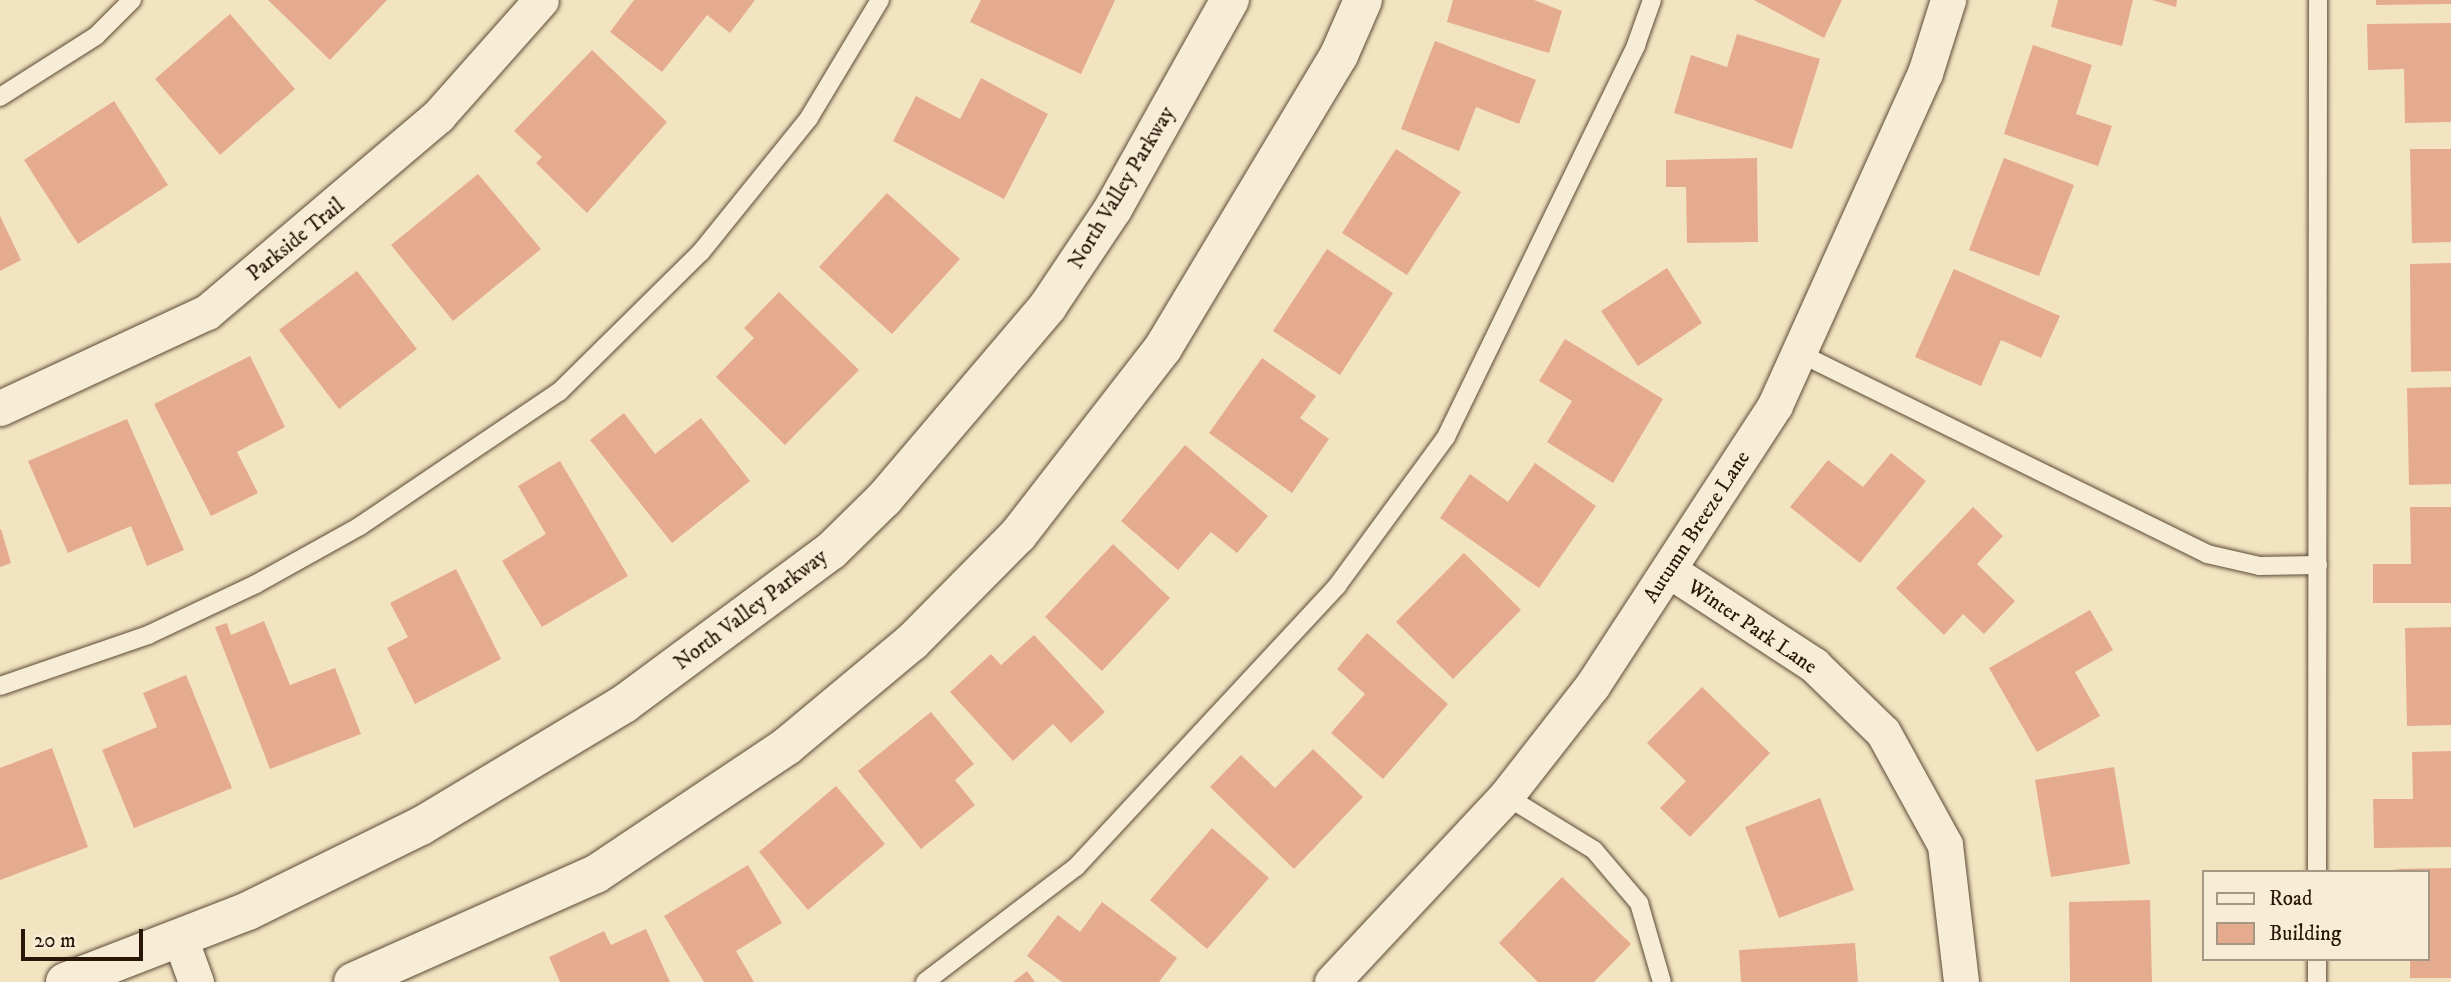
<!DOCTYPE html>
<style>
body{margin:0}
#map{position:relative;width:2451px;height:982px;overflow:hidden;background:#f3e4c1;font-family:"IM FELL DW Pica",serif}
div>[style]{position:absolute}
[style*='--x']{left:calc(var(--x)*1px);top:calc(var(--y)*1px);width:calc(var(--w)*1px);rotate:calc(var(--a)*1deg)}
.building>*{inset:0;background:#e5ab8e}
.roads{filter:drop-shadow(0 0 2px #5c4a36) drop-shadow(0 0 2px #5c4a36)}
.lane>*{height:18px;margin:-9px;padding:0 9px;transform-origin:9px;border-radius:9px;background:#f7edd7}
.street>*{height:35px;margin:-17.5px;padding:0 17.5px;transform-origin:17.5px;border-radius:17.5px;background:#f7edd7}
.secondary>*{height:38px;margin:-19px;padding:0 19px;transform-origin:19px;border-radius:19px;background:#f7edd7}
span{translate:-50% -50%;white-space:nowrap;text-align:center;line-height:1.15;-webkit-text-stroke:5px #f7edd7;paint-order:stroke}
.street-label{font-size:21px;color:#2a1707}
.legend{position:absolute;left:2202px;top:870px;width:228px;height:91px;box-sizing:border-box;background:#f7edd7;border:2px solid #a59784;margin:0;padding:9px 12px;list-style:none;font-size:21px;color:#2a1707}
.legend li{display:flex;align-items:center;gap:14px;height:35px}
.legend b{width:35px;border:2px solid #a59784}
.scale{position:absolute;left:21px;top:929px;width:122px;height:32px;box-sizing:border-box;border:4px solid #2a1707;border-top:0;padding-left:9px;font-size:21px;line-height:24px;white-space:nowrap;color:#2a1707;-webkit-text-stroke:5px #f7edd7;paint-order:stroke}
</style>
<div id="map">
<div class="building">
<i style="clip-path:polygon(268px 0,387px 0,330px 60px)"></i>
<i style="clip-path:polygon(634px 0,755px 0,730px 33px,707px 15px,662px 72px,610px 32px)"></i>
<i style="clip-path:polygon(981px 0,1115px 0,1081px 74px,970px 22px)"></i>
<i style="clip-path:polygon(1453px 0,1534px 0,1562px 11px,1549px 53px,1447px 22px)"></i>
<i style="clip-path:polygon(1754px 0,1842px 0,1824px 38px)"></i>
<i style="clip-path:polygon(2058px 0,2133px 0,2122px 46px,2051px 27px)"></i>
<i style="clip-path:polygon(2152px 0,2177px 0,2176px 7px)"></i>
<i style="clip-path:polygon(2376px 0,2451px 0,2451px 4px,2376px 5px)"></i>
<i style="clip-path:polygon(230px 14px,295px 89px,220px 155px,155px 79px)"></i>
<i style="clip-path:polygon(2451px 23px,2451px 122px,2405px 123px,2404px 69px,2368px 70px,2367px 24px)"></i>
<i style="clip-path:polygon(1737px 34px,1820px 59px,1792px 149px,1674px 113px,1691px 55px,1727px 67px)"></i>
<i style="clip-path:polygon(1435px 41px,1536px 80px,1519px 124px,1476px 107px,1459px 151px,1401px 129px)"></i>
<i style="clip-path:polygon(2033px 45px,2092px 65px,2076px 114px,2112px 126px,2098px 166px,2004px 134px)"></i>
<i style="clip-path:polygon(592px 50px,667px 122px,587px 213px,536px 163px,542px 157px,514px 131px)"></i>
<i style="clip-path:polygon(981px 78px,1048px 114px,1004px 199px,893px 141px,916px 96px,960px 119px)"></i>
<i style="clip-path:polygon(114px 101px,168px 185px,78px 244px,24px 160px)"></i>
<i style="clip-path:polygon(1396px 149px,1461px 192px,1407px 275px,1342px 233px)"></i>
<i style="clip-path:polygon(2410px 149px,2451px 149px,2451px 242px,2412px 243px)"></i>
<i style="clip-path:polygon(1757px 158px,1758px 242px,1687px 243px,1686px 187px,1666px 187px,1666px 160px)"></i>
<i style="clip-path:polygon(2004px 158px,2074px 185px,2039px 276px,1969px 250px)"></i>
<i style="clip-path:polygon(478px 174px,541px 249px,453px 321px,391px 245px)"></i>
<i style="clip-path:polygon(887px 193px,960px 259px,892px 334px,819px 267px)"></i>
<i style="clip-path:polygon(0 216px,21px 260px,0 271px)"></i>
<i style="clip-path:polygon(1327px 249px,1393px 293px,1340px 375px,1273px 331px)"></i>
<i style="clip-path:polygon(2451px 263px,2451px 371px,2411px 372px,2410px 264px)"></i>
<i style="clip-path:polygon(1667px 268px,1702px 323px,1638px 366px,1601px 311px)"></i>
<i style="clip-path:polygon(1954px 269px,2060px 316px,2041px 358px,2001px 340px,1981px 386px,1915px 357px)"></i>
<i style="clip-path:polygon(357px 271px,417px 349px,339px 409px,279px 330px)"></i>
<i style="clip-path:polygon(779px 292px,859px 370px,785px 445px,716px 377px,754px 338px,744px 328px)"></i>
<i style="clip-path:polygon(1565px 339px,1663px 399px,1613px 483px,1547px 442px,1572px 401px,1539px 381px)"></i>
<i style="clip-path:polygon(250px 356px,285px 427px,237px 452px,258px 493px,211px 516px,154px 404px)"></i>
<i style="clip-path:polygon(1262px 358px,1316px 396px,1300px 418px,1329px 439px,1292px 493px,1209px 433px)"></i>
<i style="clip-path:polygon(2451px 387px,2451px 484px,2409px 485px,2407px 388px)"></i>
<i style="clip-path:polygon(624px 413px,655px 454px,701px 418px,750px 481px,672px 543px,590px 440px)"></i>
<i style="clip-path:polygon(127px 419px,184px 550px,147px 566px,131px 526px,68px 553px,28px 461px)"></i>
<i style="clip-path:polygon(1185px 445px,1268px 516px,1237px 553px,1211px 532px,1178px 570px,1121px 521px)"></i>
<i style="clip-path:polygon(1891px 453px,1926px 481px,1860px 563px,1790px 507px,1828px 460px,1863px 487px)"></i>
<i style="clip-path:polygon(560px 461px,628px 576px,542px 627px,502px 561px,546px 534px,518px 486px)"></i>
<i style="clip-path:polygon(1535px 463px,1596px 506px,1539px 588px,1440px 518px,1470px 474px,1508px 502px)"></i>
<i style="clip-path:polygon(1973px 507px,2003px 536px,1977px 564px,2015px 601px,1984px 634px,1963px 614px,1944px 635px,1896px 588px)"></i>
<i style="clip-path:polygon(2410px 507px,2451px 507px,2451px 603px,2373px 603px,2373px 564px,2411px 564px)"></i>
<i style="clip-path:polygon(1px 529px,11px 563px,0 567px,0 530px)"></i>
<i style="clip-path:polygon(1113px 544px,1170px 598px,1102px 671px,1045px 617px)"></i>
<i style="clip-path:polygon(1464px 553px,1521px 610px,1453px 679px,1396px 622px)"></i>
<i style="clip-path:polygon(456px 569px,501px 659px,415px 704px,387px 648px,408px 637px,390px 603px)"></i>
<i style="clip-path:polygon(2090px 610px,2113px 650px,2075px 672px,2100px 716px,2037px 752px,1989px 668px)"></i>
<i style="clip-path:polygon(264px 621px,290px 685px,335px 668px,361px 734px,270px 769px,215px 627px,227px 623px,231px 635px)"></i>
<i style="clip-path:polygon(2451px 627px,2451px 725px,2407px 726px,2405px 628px)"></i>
<i style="clip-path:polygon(1367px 633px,1448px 704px,1383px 779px,1331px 733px,1365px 694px,1337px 669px)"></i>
<i style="clip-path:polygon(1034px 635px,1105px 712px,1071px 743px,1053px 724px,1013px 761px,950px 692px,991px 654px,1001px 665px)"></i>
<i style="clip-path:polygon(186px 675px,232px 788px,134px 828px,102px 750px,157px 727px,143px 693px)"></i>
<i style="clip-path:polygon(1702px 687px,1770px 753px,1690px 837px,1660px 808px,1686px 781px,1647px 743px)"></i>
<i style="clip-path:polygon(931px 712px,974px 764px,955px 780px,975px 805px,921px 849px,858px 771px)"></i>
<i style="clip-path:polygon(52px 748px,88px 847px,0 880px,0 768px)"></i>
<i style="clip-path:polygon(1313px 749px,1363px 797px,1294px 869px,1210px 787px,1241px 755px,1275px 788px)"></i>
<i style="clip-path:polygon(2451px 751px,2451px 847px,2374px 848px,2373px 799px,2413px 799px,2412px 752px)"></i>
<i style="clip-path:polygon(2114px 767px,2130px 864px,2051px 877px,2035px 780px)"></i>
<i style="clip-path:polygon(836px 786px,885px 844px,808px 910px,759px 852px)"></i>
<i style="clip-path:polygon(1820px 798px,1854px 890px,1779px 918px,1745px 827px)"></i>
<i style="clip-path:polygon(1212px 828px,1269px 878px,1207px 949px,1150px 900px)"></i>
<i style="clip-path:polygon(748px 865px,782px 923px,736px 951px,754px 982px,704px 982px,664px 916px)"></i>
<i style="clip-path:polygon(2451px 868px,2451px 978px,2410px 978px,2410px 959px,2428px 959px,2428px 872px,2391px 869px)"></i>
<i style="clip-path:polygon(1562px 877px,1631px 944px,1594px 982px,1538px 982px,1499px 943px)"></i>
<i style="clip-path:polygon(2150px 900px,2152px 982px,2070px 982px,2069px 902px)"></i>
<i style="clip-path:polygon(1102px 902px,1177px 958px,1159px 982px,1062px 982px,1027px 956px,1058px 915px,1080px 932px)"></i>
<i style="clip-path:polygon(646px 929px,670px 982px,560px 982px,549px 957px,604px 931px,611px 945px)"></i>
<i style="clip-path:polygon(1855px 943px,1858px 982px,1741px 982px,1739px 950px)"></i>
<i style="clip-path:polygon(1027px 971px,1035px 982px,1013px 982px)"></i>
</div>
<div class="roads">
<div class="lane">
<i style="--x:0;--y:97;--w:114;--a:-32.4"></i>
<i style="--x:96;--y:36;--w:51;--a:-45"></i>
<i style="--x:1799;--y:353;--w:455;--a:26.2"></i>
<i style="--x:2207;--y:554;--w:54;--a:12.8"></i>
<i style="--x:2260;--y:566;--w:58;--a:-1"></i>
<i style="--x:0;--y:686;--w:157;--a:-19"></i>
<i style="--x:148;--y:635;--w:119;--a:-25.3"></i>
<i style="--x:256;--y:584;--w:119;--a:-29.1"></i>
<i style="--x:360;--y:526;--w:240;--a:-34"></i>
<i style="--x:559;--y:392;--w:199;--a:-44.6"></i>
<i style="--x:701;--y:252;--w:172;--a:-51.1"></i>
<i style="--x:809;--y:118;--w:138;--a:-59"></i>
<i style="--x:1506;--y:796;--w:103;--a:31.5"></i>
<i style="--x:1594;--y:850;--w:70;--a:49.7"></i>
<i style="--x:1639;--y:903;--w:82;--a:73.8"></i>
<i style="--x:2317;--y:872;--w:872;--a:-89.93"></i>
<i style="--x:925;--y:982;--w:190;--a:-37.3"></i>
<i style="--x:1076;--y:867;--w:384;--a:-47.1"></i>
<i style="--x:1337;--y:586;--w:185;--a:-53.8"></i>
<i style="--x:1446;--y:437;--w:436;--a:-64.1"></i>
<i style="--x:1636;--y:45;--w:48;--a:-70.4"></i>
<i style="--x:2317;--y:982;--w:23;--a:-90"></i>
</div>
<div class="street">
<i style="--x:0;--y:408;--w:228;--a:-24.9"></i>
<i style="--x:207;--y:312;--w:303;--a:-40.3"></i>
<i style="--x:438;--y:116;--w:155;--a:-48.4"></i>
<i style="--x:1670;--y:571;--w:172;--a:33.1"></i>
<i style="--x:1814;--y:665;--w:96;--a:44.2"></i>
<i style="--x:1883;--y:732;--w:129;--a:61.2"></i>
<i style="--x:1945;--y:845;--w:138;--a:83.3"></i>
<i style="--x:180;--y:938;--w:47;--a:70"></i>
<i style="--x:1332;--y:982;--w:255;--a:-46.9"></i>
<i style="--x:1506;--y:796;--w:140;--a:-52"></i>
<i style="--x:1592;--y:686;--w:335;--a:-56.9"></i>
<i style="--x:1775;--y:405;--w:364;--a:-65.7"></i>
<i style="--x:1925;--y:73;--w:77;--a:-72.5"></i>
</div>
<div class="secondary">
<i style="--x:65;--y:982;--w:196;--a:-21.2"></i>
<i style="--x:248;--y:911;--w:193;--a:-26.2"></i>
<i style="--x:421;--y:826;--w:237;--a:-31"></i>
<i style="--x:624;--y:704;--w:257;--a:-36.5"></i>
<i style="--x:831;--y:551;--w:74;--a:-44.5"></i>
<i style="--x:884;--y:499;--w:253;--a:-49.6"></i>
<i style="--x:1048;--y:306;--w:117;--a:-56.2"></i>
<i style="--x:1113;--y:209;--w:240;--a:-60.8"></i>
<i style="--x:353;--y:982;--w:266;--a:-24"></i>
<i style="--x:596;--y:874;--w:230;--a:-33.8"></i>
<i style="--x:787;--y:746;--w:163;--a:-39.8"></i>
<i style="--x:912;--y:642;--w:151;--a:-45.3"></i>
<i style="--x:1018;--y:535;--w:237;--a:-52.2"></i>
<i style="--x:1163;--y:348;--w:342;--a:-59"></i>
<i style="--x:1339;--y:55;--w:60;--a:-66.4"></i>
</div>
</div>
<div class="street-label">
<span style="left:1122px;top:188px;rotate:-59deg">North Valley Parkway</span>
<span style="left:296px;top:240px;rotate:-39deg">Parkside Trail</span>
<span style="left:1697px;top:527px;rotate:-57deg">Autumn Breeze Lane</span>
<span style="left:751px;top:610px;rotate:-37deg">North Valley Parkway</span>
<span style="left:1752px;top:627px;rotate:34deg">Winter Park Lane</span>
</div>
<ul class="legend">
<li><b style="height:9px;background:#f7edd7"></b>Road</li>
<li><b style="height:19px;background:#e5ab8e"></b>Building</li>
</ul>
<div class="scale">20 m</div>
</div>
